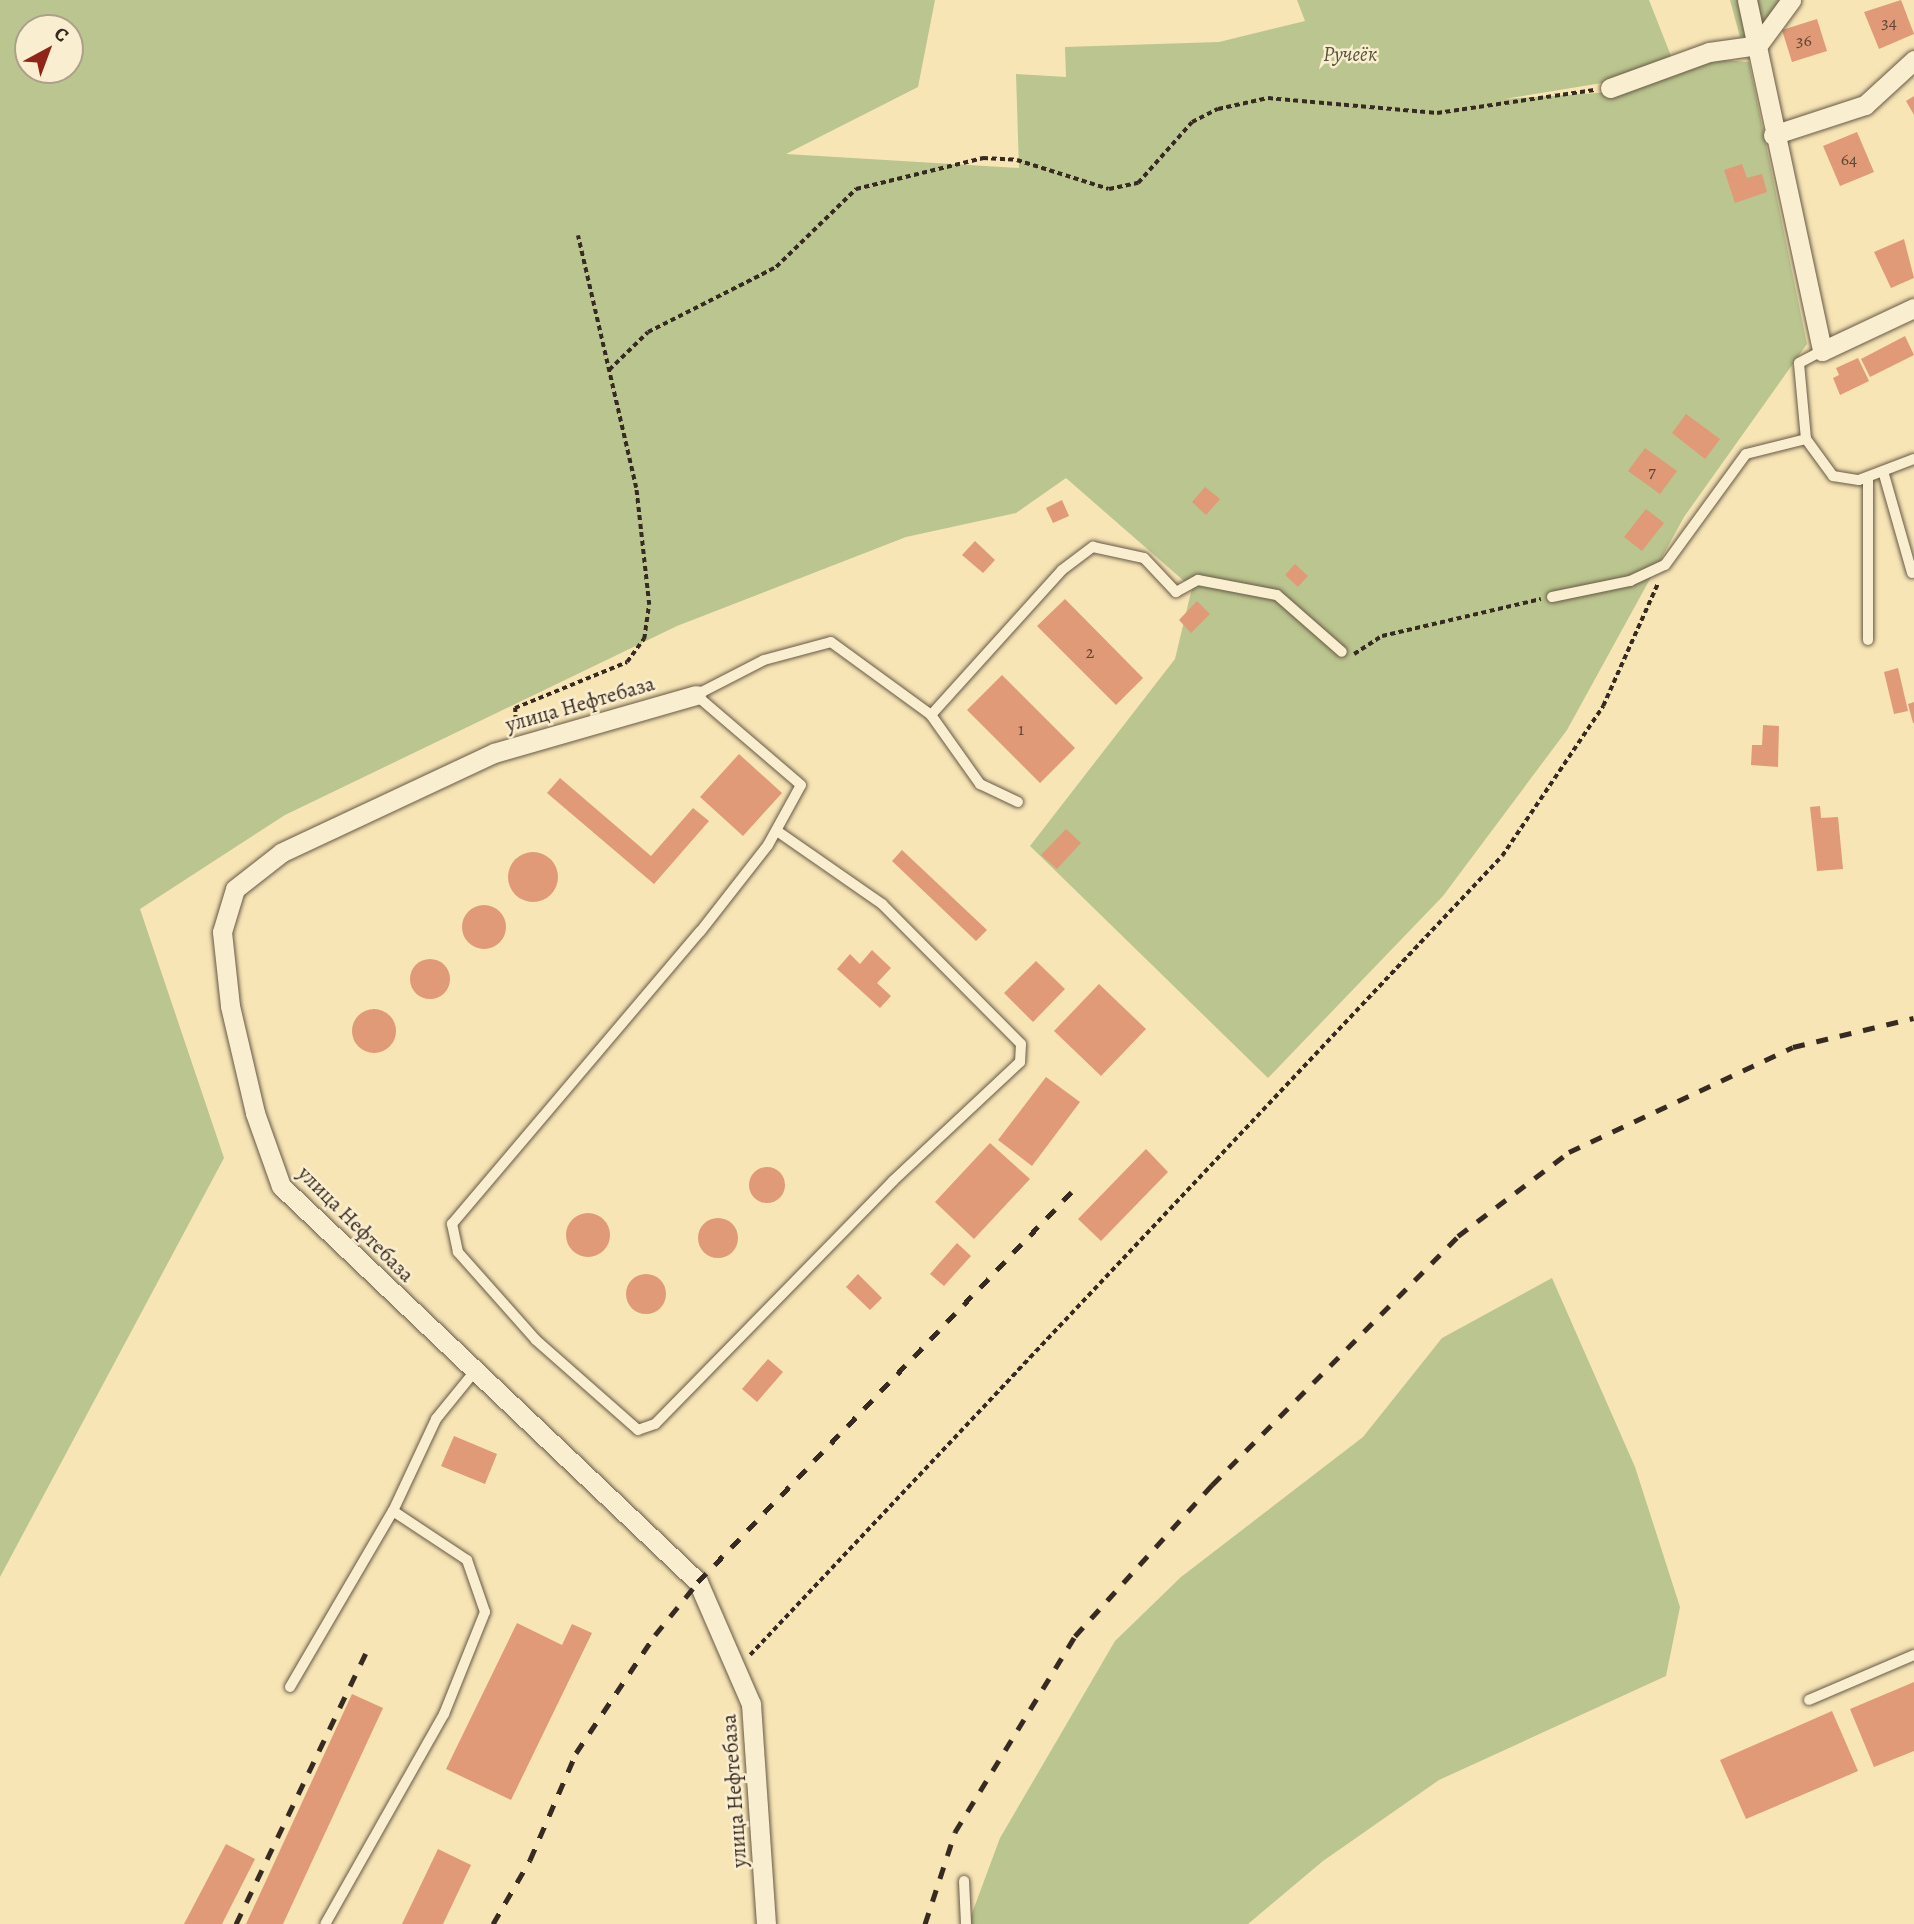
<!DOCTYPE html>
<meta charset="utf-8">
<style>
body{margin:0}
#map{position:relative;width:1914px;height:1924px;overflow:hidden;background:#f7e5b6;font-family:Alegreya,serif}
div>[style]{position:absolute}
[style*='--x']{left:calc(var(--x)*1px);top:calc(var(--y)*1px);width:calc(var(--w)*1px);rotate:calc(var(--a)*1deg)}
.green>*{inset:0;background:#bbc58f}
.building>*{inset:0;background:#e09a77}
.round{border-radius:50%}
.path>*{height:3.5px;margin-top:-1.75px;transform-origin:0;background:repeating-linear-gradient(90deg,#372a21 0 5px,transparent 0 8.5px)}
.roads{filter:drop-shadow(0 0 2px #675946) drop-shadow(0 0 2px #675946)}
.service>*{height:10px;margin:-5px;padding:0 5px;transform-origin:5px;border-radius:5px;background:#faeed0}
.minor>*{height:19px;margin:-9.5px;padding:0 9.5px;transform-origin:9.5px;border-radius:9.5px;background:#faeed0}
.rail>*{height:5px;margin-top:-2.5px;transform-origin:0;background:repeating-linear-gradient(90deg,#372a21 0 12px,transparent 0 24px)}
span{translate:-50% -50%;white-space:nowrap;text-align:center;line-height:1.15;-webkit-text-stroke:5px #faeed0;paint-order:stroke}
.number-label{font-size:18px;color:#614636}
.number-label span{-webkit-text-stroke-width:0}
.park-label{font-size:21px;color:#58513c;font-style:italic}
.street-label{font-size:21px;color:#372a21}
.north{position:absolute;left:14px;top:14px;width:70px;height:70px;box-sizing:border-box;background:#faeed0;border:2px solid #aca08a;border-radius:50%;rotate:41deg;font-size:19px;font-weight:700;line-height:28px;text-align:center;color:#372a21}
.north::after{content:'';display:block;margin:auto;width:24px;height:32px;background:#8f2418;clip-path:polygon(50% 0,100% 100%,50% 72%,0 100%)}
</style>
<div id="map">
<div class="green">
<i style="clip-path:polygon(evenodd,0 0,935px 0,918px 87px,786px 154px,1019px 168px,1016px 74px,1066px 77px,1065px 47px,1219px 42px,1305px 21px,1297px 0,1649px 0,1671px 56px,1608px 82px,1504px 99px,1612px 92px,1708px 59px,1749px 62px,1807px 344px,1684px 517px,1567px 730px,1443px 896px,1268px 1078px,1030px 846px,1175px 659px,1192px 588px,1066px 478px,1016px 513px,906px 537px,677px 626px,285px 815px,140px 909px,224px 1158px,0 1577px,0 0,28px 28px,70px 28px,70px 70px,28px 70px,28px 28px)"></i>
<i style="clip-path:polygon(1730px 0,1784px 0,1761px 30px,1740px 37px)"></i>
<i style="clip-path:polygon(1552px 1278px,1635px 1467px,1680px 1607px,1666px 1676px,1439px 1780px,1323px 1861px,1248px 1924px,968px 1924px,1000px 1838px,1115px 1641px,1181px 1577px,1363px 1437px,1442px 1338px)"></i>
</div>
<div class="building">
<i style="clip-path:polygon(1901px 0,1914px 34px,1879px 49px,1864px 12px)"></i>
<i style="clip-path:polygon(1817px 19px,1827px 51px,1792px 62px,1782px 30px)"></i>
<i style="clip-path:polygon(1914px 96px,1914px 115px,1906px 101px)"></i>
<i style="clip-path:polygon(1857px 132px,1874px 172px,1840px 186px,1823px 146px)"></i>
<i style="clip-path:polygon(1742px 164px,1747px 178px,1762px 174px,1767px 192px,1735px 203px,1724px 170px)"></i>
<i style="clip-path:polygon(1904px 239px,1914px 278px,1891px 288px,1874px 252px)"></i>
<i style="clip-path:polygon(1905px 336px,1914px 355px,1870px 377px,1861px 359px)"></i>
<i style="clip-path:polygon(1858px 358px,1869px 381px,1840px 395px,1833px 378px,1839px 375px,1836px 368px)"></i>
<i style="clip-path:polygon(1686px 414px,1720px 439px,1705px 459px,1672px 433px)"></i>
<i style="clip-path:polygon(1645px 448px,1677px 471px,1660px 494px,1628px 471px)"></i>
<i style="clip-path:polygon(1205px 487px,1220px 499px,1206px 515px,1192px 502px)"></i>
<i style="clip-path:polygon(1062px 500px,1069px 516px,1053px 523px,1046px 508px)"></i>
<i style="clip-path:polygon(1646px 509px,1664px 523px,1642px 551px,1624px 537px)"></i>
<i style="clip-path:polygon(975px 541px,995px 560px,983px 573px,962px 555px)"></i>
<i style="clip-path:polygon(1295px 564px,1308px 576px,1298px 587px,1285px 575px)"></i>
<i style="clip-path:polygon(1065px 599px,1143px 678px,1116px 705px,1037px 626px)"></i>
<i style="clip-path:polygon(1197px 601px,1210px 614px,1191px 633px,1179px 620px)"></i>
<i style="clip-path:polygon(1898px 668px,1908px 711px,1894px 714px,1884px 672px)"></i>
<i style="clip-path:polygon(1002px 675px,1075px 748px,1040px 783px,967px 710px)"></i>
<i style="clip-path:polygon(1914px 702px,1914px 723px,1913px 723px,1908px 704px)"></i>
<i style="clip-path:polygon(1763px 725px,1779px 726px,1778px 767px,1751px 765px,1752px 745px,1762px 745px)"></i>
<i style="clip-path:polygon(739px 754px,782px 793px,743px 836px,700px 797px)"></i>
<i style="clip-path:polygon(560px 778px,651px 856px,693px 808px,709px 821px,654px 884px,547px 793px)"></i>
<i style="clip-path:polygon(1820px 806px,1821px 818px,1838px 817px,1843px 869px,1817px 871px,1810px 807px)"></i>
<i style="clip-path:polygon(1066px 829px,1081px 843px,1057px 869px,1041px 855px)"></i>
<i style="clip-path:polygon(902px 850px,987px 930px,976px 941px,892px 861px)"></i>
<i class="round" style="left:508px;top:852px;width:50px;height:50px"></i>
<i class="round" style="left:462px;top:905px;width:44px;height:44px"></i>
<i style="clip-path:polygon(872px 950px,891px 968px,877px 983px,891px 996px,880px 1008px,837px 969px,850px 954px,860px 964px)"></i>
<i class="round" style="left:410px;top:959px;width:40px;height:40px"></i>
<i style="clip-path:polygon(1036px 961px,1065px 989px,1033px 1022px,1004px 993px)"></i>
<i style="clip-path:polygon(1099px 984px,1146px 1029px,1101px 1076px,1054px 1031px)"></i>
<i class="round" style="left:352px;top:1009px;width:44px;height:44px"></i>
<i style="clip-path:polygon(1046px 1077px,1080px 1102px,1032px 1166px,998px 1140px)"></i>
<i style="clip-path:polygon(990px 1143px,1030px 1179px,974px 1239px,935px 1202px)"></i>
<i style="clip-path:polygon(1146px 1149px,1168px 1172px,1101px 1241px,1078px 1219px)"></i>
<i class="round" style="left:749px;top:1167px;width:36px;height:36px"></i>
<i class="round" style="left:566px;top:1213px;width:44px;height:44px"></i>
<i class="round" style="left:698px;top:1218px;width:40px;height:40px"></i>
<i style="clip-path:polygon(957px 1243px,971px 1256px,944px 1286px,930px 1274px)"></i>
<i class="round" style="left:626px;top:1274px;width:40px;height:40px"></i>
<i style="clip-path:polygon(858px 1274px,882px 1298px,870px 1310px,846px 1287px)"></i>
<i style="clip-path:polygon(768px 1359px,783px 1372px,757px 1402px,742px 1389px)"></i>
<i style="clip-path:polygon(454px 1436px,497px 1454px,485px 1484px,441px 1466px)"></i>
<i style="clip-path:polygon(517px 1623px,562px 1645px,572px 1624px,592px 1633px,511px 1800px,446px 1769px)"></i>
<i style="clip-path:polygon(1914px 1682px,1914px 1751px,1874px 1767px,1850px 1709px)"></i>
<i style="clip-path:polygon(352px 1694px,383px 1708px,283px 1924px,246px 1924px)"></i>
<i style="clip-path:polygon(1832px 1711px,1858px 1771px,1746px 1819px,1720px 1760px)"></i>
<i style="clip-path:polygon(226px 1844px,255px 1859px,222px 1924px,184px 1924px)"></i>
<i style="clip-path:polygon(438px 1849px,471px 1865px,443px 1924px,402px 1924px)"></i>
</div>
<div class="path">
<i style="--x:609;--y:370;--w:54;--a:-44.3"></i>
<i style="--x:648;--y:332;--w:144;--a:-26.9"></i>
<i style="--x:776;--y:267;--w:112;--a:-44.3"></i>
<i style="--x:856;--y:189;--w:131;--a:-13.7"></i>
<i style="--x:983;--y:158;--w:34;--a:3"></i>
<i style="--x:1017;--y:160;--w:96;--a:17.5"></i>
<i style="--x:1109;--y:189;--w:30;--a:-12"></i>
<i style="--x:1138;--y:183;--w:81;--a:-48.5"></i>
<i style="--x:1192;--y:122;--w:29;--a:-27"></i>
<i style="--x:1218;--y:109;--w:51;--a:-12.4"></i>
<i style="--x:1268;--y:98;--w:170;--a:5.1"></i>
<i style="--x:1437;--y:113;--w:159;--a:-8.3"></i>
<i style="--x:1354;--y:654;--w:33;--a:-33"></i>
<i style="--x:1382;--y:636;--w:163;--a:-13.1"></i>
<i style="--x:516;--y:729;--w:21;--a:-93"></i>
<i style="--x:515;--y:708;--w:121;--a:-22.3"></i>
<i style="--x:627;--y:662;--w:29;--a:-54"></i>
<i style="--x:644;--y:639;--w:34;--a:-82"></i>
<i style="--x:649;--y:605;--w:118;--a:-96.3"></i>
<i style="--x:636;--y:488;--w:259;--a:-103"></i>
<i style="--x:750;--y:1655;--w:1097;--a:-46.74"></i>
<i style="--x:1502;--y:856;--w:181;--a:-56"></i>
<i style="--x:1603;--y:706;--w:135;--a:-65.9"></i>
</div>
<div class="roads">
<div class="service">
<i style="--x:1806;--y:439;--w:46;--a:53.9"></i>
<i style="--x:1833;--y:476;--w:26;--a:9"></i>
<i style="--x:1859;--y:480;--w:59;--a:-20.9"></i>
<i style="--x:1883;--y:471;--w:106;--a:74.1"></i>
<i style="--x:1868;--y:479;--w:161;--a:90"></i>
<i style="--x:1552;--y:597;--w:80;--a:-11.6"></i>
<i style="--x:1630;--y:581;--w:38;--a:-25"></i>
<i style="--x:1665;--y:565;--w:137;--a:-53.9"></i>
<i style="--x:1746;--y:454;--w:62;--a:-14"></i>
<i style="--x:1806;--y:439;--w:76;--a:-95.3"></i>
<i style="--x:1799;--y:363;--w:26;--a:-28"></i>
<i style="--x:931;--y:715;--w:85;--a:54.6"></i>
<i style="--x:980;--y:784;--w:42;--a:25.3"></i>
<i style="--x:777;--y:831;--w:128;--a:34.8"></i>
<i style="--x:882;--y:904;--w:197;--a:45.2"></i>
<i style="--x:1021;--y:1044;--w:18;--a:93"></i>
<i style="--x:1020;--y:1062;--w:174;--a:136.9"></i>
<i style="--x:893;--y:1181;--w:340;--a:134.4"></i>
<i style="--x:655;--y:1424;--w:18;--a:161"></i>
<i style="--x:638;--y:1430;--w:136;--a:-138.6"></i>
<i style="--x:536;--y:1340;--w:118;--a:-131.6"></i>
<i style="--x:458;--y:1252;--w:29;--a:-102"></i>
<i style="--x:452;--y:1224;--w:383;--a:-49.7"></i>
<i style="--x:700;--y:932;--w:110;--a:-52"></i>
<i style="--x:768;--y:845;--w:68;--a:-61.2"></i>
<i style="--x:801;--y:785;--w:138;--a:-139.4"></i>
<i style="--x:696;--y:695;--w:76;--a:-27.2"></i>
<i style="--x:764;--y:660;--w:69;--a:-15"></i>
<i style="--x:831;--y:642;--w:124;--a:36.1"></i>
<i style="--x:931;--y:715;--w:195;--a:-47.9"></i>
<i style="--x:1062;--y:570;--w:39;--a:-37"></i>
<i style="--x:1093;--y:547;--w:52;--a:12.2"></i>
<i style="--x:1144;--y:558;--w:47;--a:46.7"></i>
<i style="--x:1176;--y:592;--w:25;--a:-29"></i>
<i style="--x:1198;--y:580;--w:80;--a:10.8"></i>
<i style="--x:1277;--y:595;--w:86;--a:41.2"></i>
<i style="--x:393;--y:1511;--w:102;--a:-64.9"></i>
<i style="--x:436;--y:1419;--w:62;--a:-50.9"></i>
<i style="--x:290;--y:1687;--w:204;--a:-59.7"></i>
<i style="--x:393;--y:1511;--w:89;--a:33.5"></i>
<i style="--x:467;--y:1560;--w:55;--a:70.9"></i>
<i style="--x:485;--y:1612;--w:110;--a:111.9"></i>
<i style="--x:444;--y:1714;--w:241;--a:119.5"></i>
<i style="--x:1809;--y:1700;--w:114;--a:-23.2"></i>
<i style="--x:964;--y:1881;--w:43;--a:87.3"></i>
</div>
<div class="minor">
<i style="--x:1747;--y:0;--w:359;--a:77.9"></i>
<i style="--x:1822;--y:351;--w:102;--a:-25.1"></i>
<i style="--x:1610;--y:88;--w:105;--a:-20"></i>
<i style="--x:1709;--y:52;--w:49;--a:-8.1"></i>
<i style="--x:1758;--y:45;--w:56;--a:-53.7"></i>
<i style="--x:1773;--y:135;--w:97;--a:-18.1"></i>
<i style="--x:1865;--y:105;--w:67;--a:-42.6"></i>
<i style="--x:696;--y:695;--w:210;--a:164"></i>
<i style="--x:494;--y:753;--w:235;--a:154.9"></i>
<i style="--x:281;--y:853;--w:58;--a:142"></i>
<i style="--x:235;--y:889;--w:45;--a:106.8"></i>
<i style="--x:222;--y:932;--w:74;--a:83.8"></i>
<i style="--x:230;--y:1006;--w:110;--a:76.8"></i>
<i style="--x:255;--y:1113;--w:77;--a:70.4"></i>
<i style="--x:281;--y:1186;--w:575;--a:43.52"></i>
<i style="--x:698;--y:1582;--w:133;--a:66.5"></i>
<i style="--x:751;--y:1704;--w:221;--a:86.1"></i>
</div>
</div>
<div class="rail">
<i style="--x:236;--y:1924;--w:304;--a:-64.4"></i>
<i style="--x:493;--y:1924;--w:74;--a:-60"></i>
<i style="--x:530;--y:1860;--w:116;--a:-66.7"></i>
<i style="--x:576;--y:1753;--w:142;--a:-56.2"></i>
<i style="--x:655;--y:1635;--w:68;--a:-50.9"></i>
<i style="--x:698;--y:1582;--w:552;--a:-46.25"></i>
<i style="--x:925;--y:1924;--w:97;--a:-71.9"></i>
<i style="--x:955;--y:1832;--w:230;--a:-58.5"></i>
<i style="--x:1075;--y:1636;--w:204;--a:-47.8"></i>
<i style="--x:1212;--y:1485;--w:350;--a:-45.3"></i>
<i style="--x:1458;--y:1236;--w:139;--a:-37.1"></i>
<i style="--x:1569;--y:1152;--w:247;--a:-25.1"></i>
<i style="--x:1793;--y:1047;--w:124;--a:-13.5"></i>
</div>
<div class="number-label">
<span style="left:1889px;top:22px">34</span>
<span style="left:1804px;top:40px">36</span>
<span style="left:1849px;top:159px">64</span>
<span style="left:1652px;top:471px">7</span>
<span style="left:1090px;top:652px">2</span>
<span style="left:1021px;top:729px">1</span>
</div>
<div class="park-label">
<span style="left:1350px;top:54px">Ручеёк</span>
</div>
<div class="street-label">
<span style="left:580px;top:704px;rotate:-16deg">улица Нефтебаза</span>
<span style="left:356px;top:1224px;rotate:45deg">улица Нефтебаза</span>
<span style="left:734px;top:1791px;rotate:-94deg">улица Нефтебаза</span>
</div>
<div class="north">С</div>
</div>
